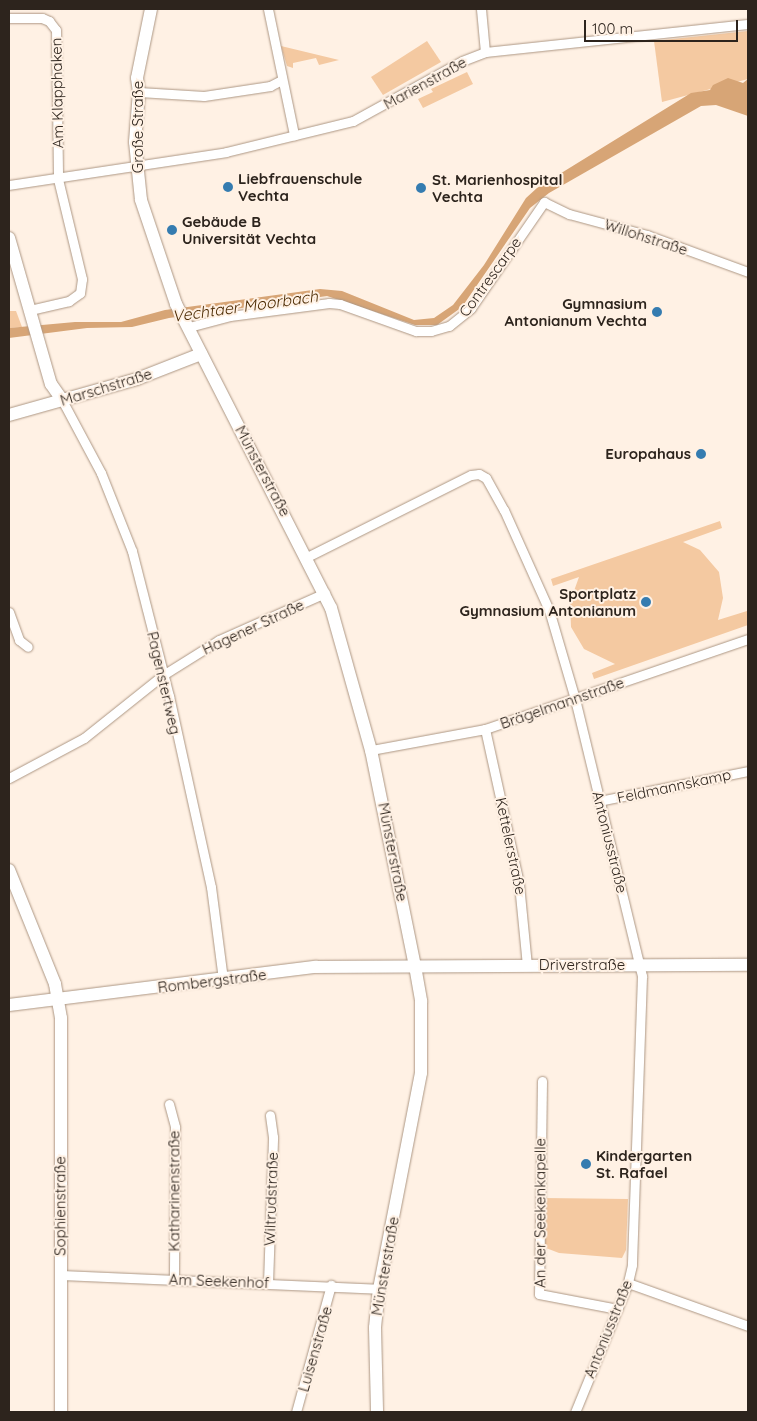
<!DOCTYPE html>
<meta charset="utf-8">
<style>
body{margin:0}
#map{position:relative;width:757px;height:1421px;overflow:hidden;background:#fff1e4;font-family:Quicksand,sans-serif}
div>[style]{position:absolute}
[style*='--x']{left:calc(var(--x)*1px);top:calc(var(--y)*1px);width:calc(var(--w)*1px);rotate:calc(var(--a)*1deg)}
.green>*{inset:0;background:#f4c9a1}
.water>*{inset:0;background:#d7a576}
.roads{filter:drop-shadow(0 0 1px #ad9784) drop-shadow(0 0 1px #ad9784)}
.street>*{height:9px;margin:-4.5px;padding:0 4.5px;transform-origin:4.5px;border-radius:4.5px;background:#fff}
.secondary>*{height:12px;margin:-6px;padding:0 6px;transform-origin:6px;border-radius:6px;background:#fff}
.dots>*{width:14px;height:14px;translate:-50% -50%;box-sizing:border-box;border:2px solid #fff1e4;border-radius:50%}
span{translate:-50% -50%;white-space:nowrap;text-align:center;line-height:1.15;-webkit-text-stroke:4px #fff1e4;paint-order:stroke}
.street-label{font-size:15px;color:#2d241d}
.poi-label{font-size:15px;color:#2d241d;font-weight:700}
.left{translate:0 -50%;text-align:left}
.right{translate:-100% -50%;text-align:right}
.water-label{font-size:16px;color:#4b2a02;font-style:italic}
.frame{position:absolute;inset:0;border:10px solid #2d241d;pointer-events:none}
.scale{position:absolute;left:584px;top:20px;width:154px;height:22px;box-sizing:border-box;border:2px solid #2d241d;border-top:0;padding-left:6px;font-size:15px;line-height:18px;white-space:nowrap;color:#2d241d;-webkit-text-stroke:4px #fff1e4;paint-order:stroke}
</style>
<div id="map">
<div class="green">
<i style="clip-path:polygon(748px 31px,748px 79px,662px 102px,654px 41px)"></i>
<i style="clip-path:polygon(427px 41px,441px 62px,383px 95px,371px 77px)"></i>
<i style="clip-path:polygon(281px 46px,339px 60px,319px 65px,316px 58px,293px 63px,293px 68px,287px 66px)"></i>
<i style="clip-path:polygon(467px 72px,473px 84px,423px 108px,418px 99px,433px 92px,431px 89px)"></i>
<i style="clip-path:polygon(9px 311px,16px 311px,22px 327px,9px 328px)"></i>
<i style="clip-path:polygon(720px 521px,722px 528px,683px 542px,700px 550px,719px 572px,723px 598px,718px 620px,747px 611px,748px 625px,594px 679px,592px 673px,615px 664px,584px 649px,571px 627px,570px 602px,579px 577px,553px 586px,551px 579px)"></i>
<i style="clip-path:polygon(543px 1198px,628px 1199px,626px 1250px,622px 1258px,559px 1253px,546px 1248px,542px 1244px)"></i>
</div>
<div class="water">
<i style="clip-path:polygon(728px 78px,743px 83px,748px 79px,748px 116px,716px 105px,701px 106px,549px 193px,530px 208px,462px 307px,437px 325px,415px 325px,327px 296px,169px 318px,132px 327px,87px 328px,9px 338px,9px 328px,75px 322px,121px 322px,165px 310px,320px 289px,342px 291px,414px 320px,434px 318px,453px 305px,484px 265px,526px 198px,537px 188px,691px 93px,710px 90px,713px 85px)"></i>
</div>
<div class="roads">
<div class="street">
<i style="--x:268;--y:9;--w:129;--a:78.3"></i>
<i style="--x:481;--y:9;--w:43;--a:84.7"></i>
<i style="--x:9;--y:18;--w:33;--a:0"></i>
<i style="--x:42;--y:18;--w:8;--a:23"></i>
<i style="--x:49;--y:21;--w:11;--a:52"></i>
<i style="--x:56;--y:30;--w:149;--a:89.2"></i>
<i style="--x:58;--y:179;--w:103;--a:76.5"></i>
<i style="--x:82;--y:279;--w:14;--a:98"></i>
<i style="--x:80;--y:293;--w:14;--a:144"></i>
<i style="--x:69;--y:301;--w:40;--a:167"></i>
<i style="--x:139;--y:92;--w:65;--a:3.5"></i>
<i style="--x:204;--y:96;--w:67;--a:-8.6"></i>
<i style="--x:270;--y:86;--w:13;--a:-27"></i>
<i style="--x:9;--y:185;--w:219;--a:-8.6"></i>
<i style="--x:226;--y:152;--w:131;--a:-13.7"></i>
<i style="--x:353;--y:121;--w:124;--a:-28.8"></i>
<i style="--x:462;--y:61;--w:25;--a:-21"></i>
<i style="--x:485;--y:52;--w:264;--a:-6.1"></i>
<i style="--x:189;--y:327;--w:42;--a:-15"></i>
<i style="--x:230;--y:316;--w:100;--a:-7.5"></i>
<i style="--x:329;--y:303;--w:11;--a:5"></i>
<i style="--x:340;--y:304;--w:81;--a:19.6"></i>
<i style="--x:416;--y:331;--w:15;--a:0"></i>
<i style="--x:431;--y:331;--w:19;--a:-16"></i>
<i style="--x:449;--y:326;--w:28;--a:-39"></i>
<i style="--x:471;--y:308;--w:129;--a:-55.4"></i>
<i style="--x:544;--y:202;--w:28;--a:26"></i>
<i style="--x:569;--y:214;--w:81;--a:15.1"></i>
<i style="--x:647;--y:235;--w:108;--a:20.1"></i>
<i style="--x:62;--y:400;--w:83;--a:61.9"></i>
<i style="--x:101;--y:473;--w:84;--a:68.3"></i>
<i style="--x:132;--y:551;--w:150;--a:75.7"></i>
<i style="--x:169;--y:696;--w:196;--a:77.6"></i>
<i style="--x:211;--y:887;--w:93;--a:82.6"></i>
<i style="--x:307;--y:557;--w:183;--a:-26.6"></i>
<i style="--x:471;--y:475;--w:8;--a:-7"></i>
<i style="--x:479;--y:474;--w:8;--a:30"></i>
<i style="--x:486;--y:478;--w:37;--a:61"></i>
<i style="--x:504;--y:510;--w:110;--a:65.8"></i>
<i style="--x:549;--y:610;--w:93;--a:73.7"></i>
<i style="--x:575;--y:699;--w:285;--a:76.4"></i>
<i style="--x:642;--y:976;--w:289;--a:92"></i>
<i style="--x:632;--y:1265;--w:18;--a:103"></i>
<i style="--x:628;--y:1283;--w:139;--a:112.3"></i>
<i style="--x:9;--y:612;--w:30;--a:70"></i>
<i style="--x:19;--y:640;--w:11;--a:38"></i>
<i style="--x:485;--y:729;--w:159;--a:77.6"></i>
<i style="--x:519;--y:884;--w:81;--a:84.4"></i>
<i style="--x:371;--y:750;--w:116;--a:-10.4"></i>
<i style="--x:485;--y:729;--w:278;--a:-18.9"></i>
<i style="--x:9;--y:778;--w:85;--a:-28.1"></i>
<i style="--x:84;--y:738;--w:101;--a:-38.6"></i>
<i style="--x:163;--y:675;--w:66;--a:-32"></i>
<i style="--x:219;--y:640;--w:116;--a:-23.9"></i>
<i style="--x:599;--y:801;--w:152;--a:-11.4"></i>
<i style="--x:542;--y:1081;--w:213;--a:90.8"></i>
<i style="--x:539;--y:1294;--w:80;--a:10.8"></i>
<i style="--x:169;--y:1104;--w:24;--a:75"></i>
<i style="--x:175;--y:1127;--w:153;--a:90.4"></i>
<i style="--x:60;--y:1275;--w:319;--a:2.5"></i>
<i style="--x:268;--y:1283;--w:146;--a:-88"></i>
<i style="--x:273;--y:1137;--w:22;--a:-98"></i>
<i style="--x:628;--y:1283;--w:127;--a:19.7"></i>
<i style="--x:296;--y:1412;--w:132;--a:-74.6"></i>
</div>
<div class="secondary">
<i style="--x:151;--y:9;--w:70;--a:101.5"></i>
<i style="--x:137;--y:78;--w:14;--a:82"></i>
<i style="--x:139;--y:92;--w:50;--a:94.6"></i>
<i style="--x:135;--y:142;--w:58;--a:84.1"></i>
<i style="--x:141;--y:200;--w:110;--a:71.4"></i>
<i style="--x:176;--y:304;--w:341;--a:63"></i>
<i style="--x:331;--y:608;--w:148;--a:74.3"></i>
<i style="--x:371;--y:750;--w:220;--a:78.5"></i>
<i style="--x:415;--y:966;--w:36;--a:80"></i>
<i style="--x:421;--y:1001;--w:72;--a:90"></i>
<i style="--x:421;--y:1073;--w:220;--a:101"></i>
<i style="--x:379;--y:1289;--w:39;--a:96"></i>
<i style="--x:375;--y:1328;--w:84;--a:88.6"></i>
<i style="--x:9;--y:238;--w:152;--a:74"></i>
<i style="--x:51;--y:384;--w:19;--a:55"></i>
<i style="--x:9;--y:415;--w:133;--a:-15.7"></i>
<i style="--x:137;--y:379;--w:69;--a:-21.3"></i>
<i style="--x:9;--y:870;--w:123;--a:68"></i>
<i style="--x:55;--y:984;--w:35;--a:80"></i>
<i style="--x:61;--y:1018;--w:394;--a:90"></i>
<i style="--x:9;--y:1005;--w:309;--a:-7.1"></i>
<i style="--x:316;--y:967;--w:432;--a:-0.3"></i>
</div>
</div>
<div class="dots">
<i style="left:228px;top:187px;background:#357cb0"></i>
<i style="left:421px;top:188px;background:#357cb0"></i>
<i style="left:172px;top:230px;background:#357cb0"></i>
<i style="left:657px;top:312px;background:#357cb0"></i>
<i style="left:701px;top:454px;background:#357cb0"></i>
<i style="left:646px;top:602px;background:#357cb0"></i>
<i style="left:586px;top:1164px;background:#357cb0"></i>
</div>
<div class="street-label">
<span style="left:425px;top:83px;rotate:-29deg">Marienstraße</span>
<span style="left:57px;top:93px;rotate:-91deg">Am Klapphaken</span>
<span style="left:138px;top:127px;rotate:-90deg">Große Straße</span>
<span style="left:646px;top:237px;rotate:18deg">Willohstraße</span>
<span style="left:490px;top:277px;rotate:-54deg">Contrescarpe</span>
<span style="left:106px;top:387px;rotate:-17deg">Marschstraße</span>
<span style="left:263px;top:471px;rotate:62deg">Münsterstraße</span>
<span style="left:253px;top:627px;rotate:-25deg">Hagener Straße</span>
<span style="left:164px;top:683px;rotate:77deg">Pagenstertweg</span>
<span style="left:562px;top:703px;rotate:-19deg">Brägelmannstraße</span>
<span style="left:674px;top:786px;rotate:-12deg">Feldmannskamp</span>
<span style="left:610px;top:842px;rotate:76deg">Antoniusstraße</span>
<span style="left:511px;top:846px;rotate:78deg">Kettelerstraße</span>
<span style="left:393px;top:852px;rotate:79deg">Münsterstraße</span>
<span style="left:582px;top:965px">Driverstraße</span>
<span style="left:212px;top:981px;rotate:-7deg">Rombergstraße</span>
<span style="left:174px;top:1191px;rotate:-90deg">Katharinenstraße</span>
<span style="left:271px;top:1199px;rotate:-88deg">Wiltrudstraße</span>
<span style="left:60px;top:1206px;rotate:-90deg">Sophienstraße</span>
<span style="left:540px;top:1213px;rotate:-90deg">An der Seekenkapelle</span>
<span style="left:385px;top:1266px;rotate:-80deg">Münsterstraße</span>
<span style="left:219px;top:1281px;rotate:2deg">Am Seekenhof</span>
<span style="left:608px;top:1329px;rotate:-68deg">Antoniusstraße</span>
<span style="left:315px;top:1349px;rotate:-74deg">Luisenstraße</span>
</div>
<div class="poi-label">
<span class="left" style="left:238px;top:187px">Liebfrauenschule<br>Vechta</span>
<span class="left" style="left:432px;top:188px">St. Marienhospital<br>Vechta</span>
<span class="left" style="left:182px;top:230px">Gebäude B<br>Universität Vechta</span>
<span class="right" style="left:647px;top:312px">Gymnasium<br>Antonianum Vechta</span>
<span class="right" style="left:691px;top:454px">Europahaus</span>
<span class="right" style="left:636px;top:602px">Sportplatz<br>Gymnasium Antonianum</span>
<span class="left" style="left:596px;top:1164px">Kindergarten<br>St. Rafael</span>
</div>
<div class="water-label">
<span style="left:245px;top:306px;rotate:-8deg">Vechtaer Moorbach</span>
</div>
<div class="frame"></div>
<div class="scale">100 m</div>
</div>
